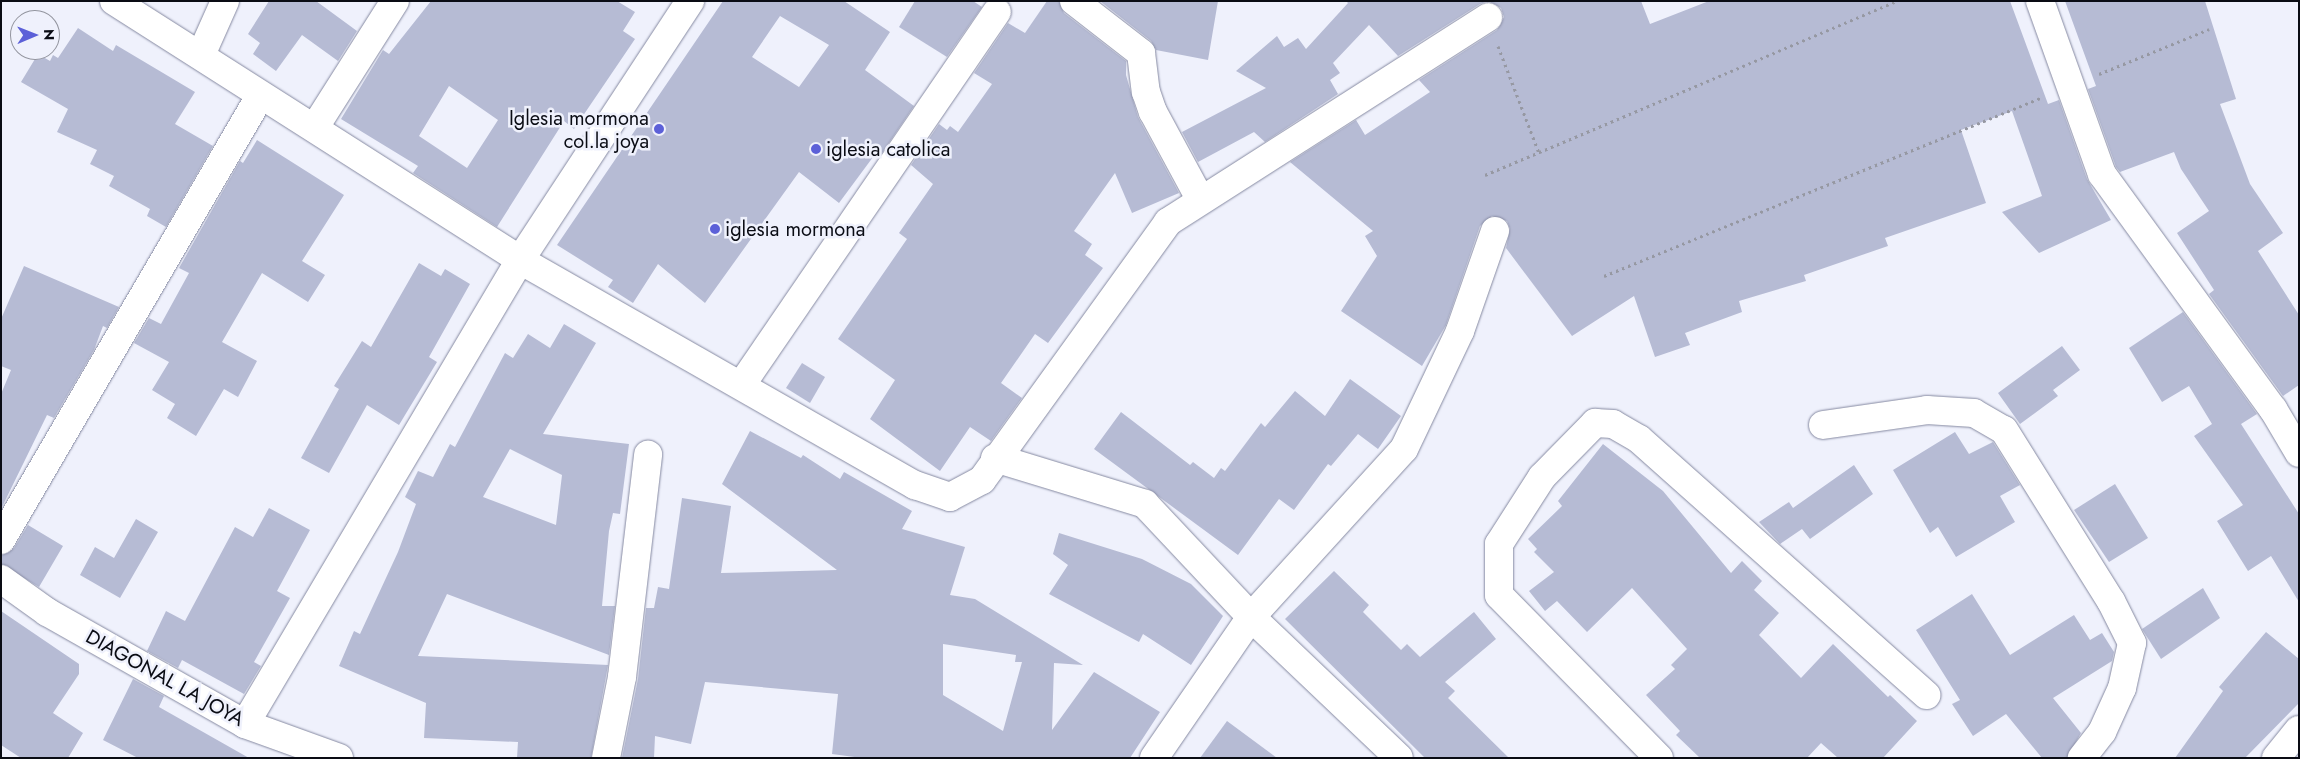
<!DOCTYPE html>
<style>
body{margin:0}
#map{position:relative;width:2300px;height:759px;overflow:hidden;background:#eff1fc;font-family:Jost,sans-serif}
div>[style]{position:absolute}
[style*='--x']{left:calc(var(--x)*1px);top:calc(var(--y)*1px);width:calc(var(--w)*1px);rotate:calc(var(--a)*1deg)}
.building>*{inset:0;background:#b6bbd4}
.path>*{height:3px;margin-top:-1.5px;transform-origin:0;background:repeating-linear-gradient(90deg,#9698a2 0 2.5px,transparent 0 6.5px)}
.roads{filter:drop-shadow(0 0 1px #8589a1) drop-shadow(0 0 1px #8589a1)}
.street>*{height:28px;margin:-14px;padding:0 14px;transform-origin:14px;border-radius:14px;background:#fff}
.dots>*{width:14px;height:14px;translate:-50% -50%;box-sizing:border-box;border:2px solid #eff1fc;border-radius:50%}
span{translate:-50% -50%;white-space:nowrap;text-align:center;line-height:1.15;-webkit-text-stroke:5px #eff1fc;paint-order:stroke}
.poi-label{font-size:20px;color:#0a0c14}
.right{translate:-100% -50%;text-align:right}
.left{translate:0 -50%;text-align:left}
.street-label{font-size:20px;color:#0a0c14}
.frame{position:absolute;inset:0;border:2px solid #0a0c14;pointer-events:none}
.north{position:absolute;left:10px;top:10px;width:50px;height:50px;box-sizing:border-box;background:#eff1fc;border:1px solid #93959f;border-radius:50%;rotate:89deg;font-size:14px;font-weight:700;line-height:20px;text-align:center;color:#0a0c14}
.north::after{content:'';display:block;margin:auto;width:18px;height:22px;background:#5c60d8;clip-path:polygon(50% 0,100% 100%,50% 72%,0 100%)}
</style>
<div id="map">
<div class="building">
<i style="clip-path:polygon(269px 1px,316px 1px,357px 31px,338px 61px,302px 35px,276px 71px,253px 54px,260px 43px,248px 34px)"></i>
<i style="clip-path:polygon(evenodd,431px 1px,617px 1px,635px 12px,623px 31px,635px 39px,574px 129px,564px 121px,497px 227px,413px 173px,418px 166px,341px 119px,383px 50px,389px 54px,431px 1px,449px 86px,498px 120px,467px 168px,419px 136px,449px 86px)"></i>
<i style="clip-path:polygon(evenodd,723px 1px,844px 1px,890px 32px,865px 70px,914px 106px,880px 156px,876px 153px,839px 203px,799px 172px,705px 303px,658px 264px,633px 303px,608px 287px,613px 280px,557px 245px,723px 1px,780px 16px,829px 45px,799px 87px,752px 57px,780px 16px)"></i>
<i style="clip-path:polygon(915px 1px,973px 1px,982px 7px,947px 57px,899px 27px)"></i>
<i style="clip-path:polygon(1047px 1px,1059px 1px,1064px 13px,1126px 61px,1126px 75px,1138px 117px,1179px 193px,1132px 213px,1115px 173px,1074px 231px,1092px 244px,1085px 255px,1103px 268px,1048px 343px,1035px 334px,1001px 383px,1022px 398px,991px 441px,970px 427px,940px 471px,870px 419px,895px 380px,838px 339px,907px 239px,899px 233px,933px 184px,911px 165px,939px 124px,947px 130px,950px 126px,958px 132px,992px 84px,974px 73px,1008px 23px,1025px 33px)"></i>
<i style="clip-path:polygon(1100px 1px,1218px 1px,1208px 60px,1156px 50px,1151px 41px)"></i>
<i style="clip-path:polygon(1346px 1px,1641px 1px,1650px 24px,1709px 1px,2010px 1px,2048px 104px,2059px 100px,2087px 179px,2111px 220px,2039px 253px,2002px 212px,2042px 196px,2012px 111px,1961px 130px,1986px 203px,1885px 238px,1888px 246px,1804px 275px,1806px 281px,1739px 301px,1742px 312px,1685px 333px,1690px 345px,1655px 357px,1634px 296px,1572px 336px,1506px 248px,1510px 229px,1507px 221px,1492px 216px,1480px 226px,1446px 325px,1422px 366px,1341px 311px,1377px 256px,1365px 236px,1373px 231px,1290px 162px,1356px 120px,1365px 135px,1430px 92px,1419px 80px,1497px 30px,1504px 17px,1501px 8px,1488px 1px,1480px 4px,1398px 56px,1369px 25px,1333px 63px,1340px 73px,1330px 80px,1338px 94px,1265px 142px,1254px 132px,1198px 162px,1182px 132px,1266px 88px,1236px 71px,1277px 36px,1284px 47px,1298px 38px,1306px 49px,1348px 3px)"></i>
<i style="clip-path:polygon(2065px 1px,2205px 1px,2236px 99px,2220px 104px,2250px 184px,2283px 233px,2258px 251px,2299px 315px,2299px 385px,2283px 396px,2209px 294px,2214px 290px,2177px 233px,2209px 211px,2181px 169px,2174px 152px,2120px 172px,2116px 167px,2088px 89px,2096px 86px)"></i>
<i style="clip-path:polygon(78px 28px,113px 51px,116px 45px,195px 92px,175px 124px,213px 146px,166px 227px,147px 216px,150px 209px,109px 186px,114px 176px,90px 164px,97px 150px,57px 132px,68px 109px,21px 82px,38px 54px,50px 61px,53px 55px,58px 58px)"></i>
<i style="clip-path:polygon(257px 140px,344px 195px,302px 261px,325px 275px,308px 302px,262px 273px,222px 342px,257px 361px,238px 397px,224px 389px,196px 436px,167px 418px,175px 404px,152px 390px,169px 362px,134px 343px,149px 318px,161px 324px,189px 273px,179px 268px,240px 161px,243px 163px)"></i>
<i style="clip-path:polygon(419px 263px,441px 276px,445px 269px,470px 284px,429px 357px,437px 362px,399px 425px,367px 405px,329px 473px,301px 458px,339px 389px,334px 386px,362px 341px,371px 347px)"></i>
<i style="clip-path:polygon(24px 266px,119px 307px,107px 328px,103px 326px,94px 350px,54px 418px,47px 415px,1px 509px,1px 394px,11px 370px,1px 366px,1px 319px)"></i>
<i style="clip-path:polygon(2183px 312px,2257px 414px,2241px 424px,2299px 514px,2299px 602px,2271px 556px,2248px 571px,2217px 521px,2243px 505px,2194px 436px,2212px 424px,2189px 386px,2162px 402px,2129px 348px)"></i>
<i style="clip-path:polygon(evenodd,564px 324px,596px 343px,543px 434px,629px 444px,620px 514px,613px 513px,609px 531px,602px 606px,615px 606px,609px 655px,447px 594px,418px 656px,608px 665px,591px 758px,517px 758px,518px 742px,424px 738px,426px 703px,339px 666px,354px 631px,360px 634px,398px 552px,416px 504px,405px 497px,418px 471px,433px 477px,450px 444px,455px 447px,505px 353px,513px 358px,528px 334px,550px 348px,564px 324px,510px 449px,562px 475px,556px 525px,483px 497px,510px 449px)"></i>
<i style="clip-path:polygon(2062px 346px,2080px 370px,2053px 390px,2058px 396px,2020px 424px,1998px 393px)"></i>
<i style="clip-path:polygon(802px 363px,825px 377px,810px 403px,786px 388px)"></i>
<i style="clip-path:polygon(1350px 379px,1401px 416px,1378px 449px,1358px 434px,1331px 466px,1328px 464px,1294px 510px,1279px 499px,1238px 555px,1094px 449px,1121px 412px,1190px 465px,1193px 462px,1214px 478px,1221px 468px,1225px 471px,1261px 423px,1265px 427px,1295px 391px,1325px 416px)"></i>
<i style="clip-path:polygon(evenodd,750px 431px,801px 458px,803px 455px,840px 479px,844px 472px,912px 511px,902px 529px,965px 547px,950px 595px,975px 599px,1083px 665px,1054px 663px,1052px 730px,1094px 672px,1160px 712px,1130px 758px,862px 758px,832px 754px,838px 694px,705px 682px,691px 744px,655px 736px,654px 758px,622px 758px,638px 679px,646px 608px,654px 608px,658px 587px,669px 589px,682px 498px,731px 506px,721px 573px,837px 570px,722px 484px,750px 431px,943px 644px,1016px 655px,1015px 662px,1022px 662px,1003px 731px,943px 695px,943px 644px)"></i>
<i style="clip-path:polygon(1955px 432px,1969px 454px,1993px 442px,2020px 485px,2000px 496px,2015px 522px,1956px 557px,1938px 527px,1930px 533px,1893px 470px)"></i>
<i style="clip-path:polygon(1603px 444px,1663px 491px,1731px 573px,1742px 561px,1762px 581px,1754px 590px,1779px 613px,1759px 635px,1801px 678px,1833px 644px,1888px 697px,1890px 695px,1917px 721px,1883px 758px,1838px 758px,1821px 743px,1807px 758px,1700px 758px,1676px 735px,1680px 731px,1646px 695px,1675px 669px,1671px 665px,1687px 649px,1632px 588px,1587px 632px,1557px 601px,1545px 611px,1529px 591px,1554px 572px,1534px 552px,1537px 549px,1528px 539px,1562px 506px,1558px 501px)"></i>
<i style="clip-path:polygon(1854px 465px,1873px 494px,1810px 539px,1802px 529px,1780px 544px,1759px 522px,1789px 502px,1793px 508px)"></i>
<i style="clip-path:polygon(2115px 484px,2148px 538px,2109px 562px,2074px 510px)"></i>
<i style="clip-path:polygon(269px 508px,310px 530px,277px 591px,290px 598px,254px 662px,261px 666px,244px 694px,182px 660px,178px 668px,147px 651px,166px 611px,185px 621px,235px 527px,253px 537px)"></i>
<i style="clip-path:polygon(136px 519px,158px 532px,120px 598px,80px 575px,95px 547px,114px 558px)"></i>
<i style="clip-path:polygon(28px 525px,63px 546px,39px 587px,1px 564px,1px 556px,14px 548px)"></i>
<i style="clip-path:polygon(1059px 533px,1142px 559px,1191px 584px,1223px 616px,1191px 665px,1143px 634px,1139px 642px,1049px 594px,1068px 565px,1053px 554px)"></i>
<i style="clip-path:polygon(1334px 571px,1369px 605px,1363px 612px,1401px 650px,1407px 644px,1420px 657px,1474px 612px,1496px 639px,1445px 682px,1455px 691px,1448px 698px,1509px 758px,1425px 758px,1285px 619px)"></i>
<i style="clip-path:polygon(2203px 588px,2220px 618px,2161px 659px,2142px 629px)"></i>
<i style="clip-path:polygon(1972px 594px,2010px 655px,2074px 615px,2090px 640px,2102px 633px,2114px 652px,2112px 661px,2053px 698px,2081px 733px,2067px 758px,2042px 758px,2006px 714px,1973px 736px,1952px 704px,1960px 700px,1916px 630px)"></i>
<i style="clip-path:polygon(1px 611px,79px 664px,79px 674px,53px 713px,83px 733px,68px 758px,21px 758px,1px 745px)"></i>
<i style="clip-path:polygon(2266px 632px,2299px 659px,2299px 703px,2245px 758px,2175px 758px,2223px 691px,2219px 687px)"></i>
<i style="clip-path:polygon(133px 679px,164px 696px,159px 707px,249px 758px,138px 758px,103px 740px)"></i>
<i style="clip-path:polygon(1227px 721px,1277px 758px,1200px 758px)"></i>
</div>
<div class="path">
<i style="--x:1498;--y:46;--w:115;--a:69"></i>
<i style="--x:2099;--y:74;--w:119;--a:-22.2"></i>
<i style="--x:1485;--y:175;--w:446;--a:-22.9"></i>
<i style="--x:1604;--y:276;--w:473;--a:-22.2"></i>
</div>
<div class="roads">
<div class="street">
<i style="--x:114;--y:1;--w:482;--a:32.5"></i>
<i style="--x:520;--y:260;--w:455;--a:29.7"></i>
<i style="--x:915;--y:485;--w:37;--a:19"></i>
<i style="--x:950;--y:497;--w:36;--a:-28"></i>
<i style="--x:982;--y:480;--w:318;--a:-54.2"></i>
<i style="--x:1168;--y:222;--w:380;--a:-32.6"></i>
<i style="--x:1074;--y:1;--w:85;--a:37.8"></i>
<i style="--x:1141;--y:53;--w:39;--a:83"></i>
<i style="--x:1146;--y:92;--w:21;--a:71"></i>
<i style="--x:1153;--y:112;--w:99;--a:61.6"></i>
<i style="--x:2040;--y:1;--w:184;--a:70.3"></i>
<i style="--x:2102;--y:174;--w:291;--a:54"></i>
<i style="--x:2273;--y:409;--w:51;--a:59.4"></i>
<i style="--x:201;--y:55;--w:59;--a:-66"></i>
<i style="--x:315;--y:127;--w:149;--a:-57.6"></i>
<i style="--x:742;--y:384;--w:451;--a:-55.6"></i>
<i style="--x:1823;--y:425;--w:105;--a:-8.2"></i>
<i style="--x:1927;--y:410;--w:47;--a:3.7"></i>
<i style="--x:1974;--y:413;--w:34;--a:30"></i>
<i style="--x:2004;--y:430;--w:202;--a:58"></i>
<i style="--x:2111;--y:601;--w:47;--a:63.4"></i>
<i style="--x:2132;--y:643;--w:46;--a:102.5"></i>
<i style="--x:2122;--y:688;--w:48;--a:114.4"></i>
<i style="--x:2102;--y:732;--w:33;--a:128"></i>
<i style="--x:995;--y:458;--w:157;--a:17"></i>
<i style="--x:1145;--y:504;--w:155;--a:46.8"></i>
<i style="--x:1251;--y:617;--w:204;--a:43.6"></i>
<i style="--x:1;--y:540;--w:514;--a:-59.74"></i>
<i style="--x:1;--y:579;--w:57;--a:35.7"></i>
<i style="--x:47;--y:612;--w:227;--a:29.5"></i>
<i style="--x:245;--y:724;--w:100;--a:19.9"></i>
<i style="--x:245;--y:724;--w:539;--a:-59.35"></i>
<i style="--x:520;--y:260;--w:310;--a:-56.7"></i>
<i style="--x:606;--y:758;--w:83;--a:-78.8"></i>
<i style="--x:622;--y:677;--w:224;--a:-83.3"></i>
<i style="--x:1154;--y:758;--w:171;--a:-55.5"></i>
<i style="--x:1251;--y:617;--w:227;--a:-47.7"></i>
<i style="--x:1404;--y:449;--w:131;--a:-64.6"></i>
<i style="--x:1460;--y:331;--w:106;--a:-70.7"></i>
<i style="--x:1659;--y:758;--w:228;--a:-134.5"></i>
<i style="--x:1499;--y:595;--w:51;--a:-90"></i>
<i style="--x:1499;--y:544;--w:80;--a:-57.3"></i>
<i style="--x:1542;--y:477;--w:76;--a:-45.5"></i>
<i style="--x:1595;--y:423;--w:18;--a:3"></i>
<i style="--x:1613;--y:424;--w:30;--a:30"></i>
<i style="--x:1639;--y:439;--w:385;--a:41.7"></i>
<i style="--x:2276;--y:758;--w:36;--a:-51"></i>
</div>
</div>
<div class="dots">
<i style="left:659px;top:129px;background:#5c60d8"></i>
<i style="left:816px;top:149px;background:#5c60d8"></i>
<i style="left:715px;top:229px;background:#5c60d8"></i>
</div>
<div class="poi-label">
<span class="right" style="left:649px;top:130px">Iglesia mormona<br>col.la joya</span>
<span class="left" style="left:826px;top:149px">iglesia catolica</span>
<span class="left" style="left:725px;top:229px">iglesia mormona</span>
</div>
<div class="street-label">
<span style="left:165px;top:678px;rotate:29deg">DIAGONAL LA JOYA</span>
</div>
<div class="frame"></div>
<div class="north">N</div>
</div>
